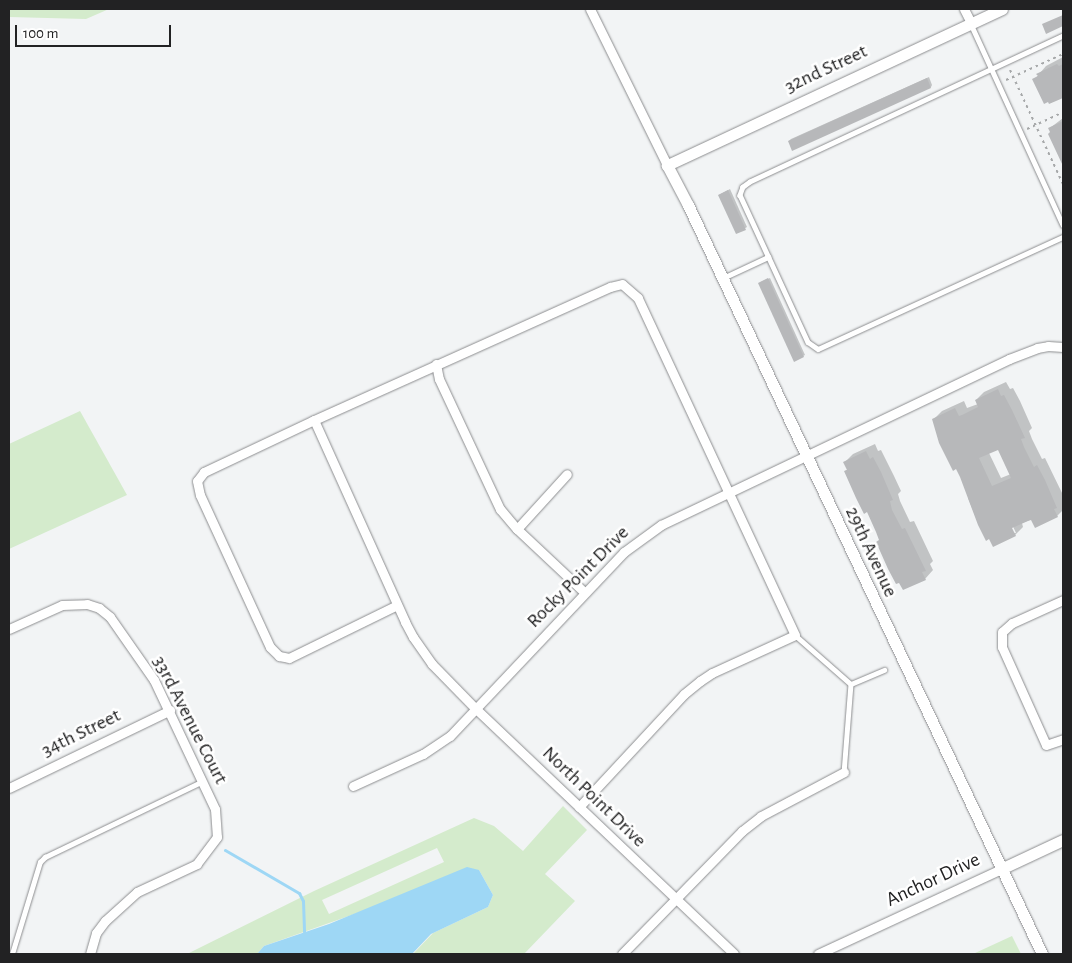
<!DOCTYPE html>
<style>
body{margin:0}
#map{position:relative;width:1072px;height:963px;overflow:hidden;background:#f2f4f5;font-family:"Alegreya Sans",sans-serif}
div>[style]{position:absolute}
[style*='--x']{left:calc(var(--x)*1px);top:calc(var(--y)*1px);width:calc(var(--w)*1px);rotate:calc(var(--a)*1deg)}
.green>*{inset:0;background:#d4ebcc}
.water>*{inset:0;background:#9ed7f5}
.shadow>*{inset:0;background:#0003}
.stream>*{height:3px;margin:-1.5px;padding:0 1.5px;transform-origin:1.5px;border-radius:1.5px;background:#9ed7f5}
.building>*{inset:0;background:#b7b8ba}
.path>*{height:2px;margin-top:-1px;transform-origin:0;background:repeating-linear-gradient(90deg,#a6a8a9 0 2.5px,transparent 0 6.5px)}
.roads{filter:drop-shadow(0 0 1px #8c8d8f) drop-shadow(0 0 1px #8c8d8f)}
.lane>*{height:4.5px;margin:-2.25px;padding:0 2.25px;transform-origin:2.25px;border-radius:2.25px;background:#fff}
.street>*{height:9px;margin:-4.5px;padding:0 4.5px;transform-origin:4.5px;border-radius:4.5px;background:#fff}
.secondary>*{height:11px;margin:-5.5px;padding:0 5.5px;transform-origin:5.5px;border-radius:5.5px;background:#fff}
span{translate:-50% -50%;white-space:nowrap;text-align:center;line-height:1.15;-webkit-text-stroke:5px #fff;paint-order:stroke}
.street-label{font-size:20px;color:#222223}
.frame{position:absolute;inset:0;border:10px solid #222223;pointer-events:none}
.scale{position:absolute;left:15px;top:25px;width:156px;height:22px;box-sizing:border-box;border:2px solid #222223;border-top:0;padding-left:6px;font-size:15px;line-height:18px;white-space:nowrap;color:#222223;-webkit-text-stroke:4px #fff;paint-order:stroke}
</style>
<div id="map">
<div class="green">
<i style="clip-path:polygon(9px 9px,109px 9px,86px 19px,9px 17px)"></i>
<i style="clip-path:polygon(80px 411px,127px 495px,9px 549px,9px 444px)"></i>
<i style="clip-path:polygon(evenodd,563px 806px,587px 830px,545px 874px,575px 901px,524px 954px,413px 954px,433px 933px,488px 907px,493px 895px,479px 870px,264px 946px,257px 954px,187px 954px,314px 891px,474px 818px,494px 826px,523px 851px,563px 806px,437px 848px,444px 862px,329px 914px,322px 900px,437px 848px)"></i>
<i style="clip-path:polygon(1012px 936px,1021px 954px,973px 954px)"></i>
</div>
<div class="water">
<i style="clip-path:polygon(467px 867px,479px 870px,493px 895px,488px 907px,431px 934px,412px 954px,257px 954px,264px 946px,329px 924px)"></i>
</div>
<div class="shadow">
<i style="clip-path:polygon(1063px 57px,1063px 97px,1050px 103px,1034px 80px,1046px 66px)"></i>
<i style="clip-path:polygon(929px 77px,932px 85px,931px 87px,793px 149px,789px 141px,791px 139px)"></i>
<i style="clip-path:polygon(1063px 118px,1063px 165px,1049px 134px,1052px 132px,1050px 128px)"></i>
<i style="clip-path:polygon(730px 189px,747px 227px,737px 233px,719px 195px)"></i>
<i style="clip-path:polygon(770px 278px,805px 355px,803px 356px,761px 282px)"></i>
<i style="clip-path:polygon(evenodd,1006px 382px,1010px 389px,1013px 388px,1020px 401px,1032px 428px,1029px 431px,1032px 439px,1042px 459px,1045px 458px,1063px 495px,1063px 510px,1057px 516px,1032px 519px,1022px 523px,1023px 527px,1015px 535px,979px 525px,968px 498px,970px 496px,957px 467px,954px 469px,935px 428px,937px 426px,934px 419px,942px 411px,964px 401px,967px 408px,978px 404px,976px 400px,984px 392px,1006px 382px,999px 448px,1011px 474px,1001px 478px,989px 453px,999px 448px,1006px 382px,1011px 522px,1016px 533px,1013px 533px,1009px 523px,1011px 522px)"></i>
<i style="clip-path:polygon(875px 444px,878px 451px,881px 450px,894px 476px,901px 491px,898px 494px,900px 501px,910px 522px,914px 521px,933px 561px,930px 564px,933px 570px,925px 579px,900px 581px,868px 511px,845px 471px,848px 469px,845px 462px,853px 454px)"></i>
</div>
<div class="stream">
<i style="--x:225;--y:850;--w:86;--a:30.2"></i>
<i style="--x:299;--y:893;--w:9;--a:63"></i>
<i style="--x:303;--y:901;--w:31;--a:88"></i>
</div>
<div class="building">
<i style="clip-path:polygon(1063px 15px,1063px 26px,1046px 34px,1042px 24px)"></i>
<i style="clip-path:polygon(1057px 64px,1059px 66px,1063px 64px,1063px 98px,1049px 104px,1048px 102px,1044px 104px,1032px 79px,1038px 76px,1036px 74px)"></i>
<i style="clip-path:polygon(927px 78px,931px 88px,792px 151px,788px 141px)"></i>
<i style="clip-path:polygon(1063px 121px,1063px 166px,1048px 134px,1050px 132px,1048px 128px)"></i>
<i style="clip-path:polygon(728px 190px,746px 230px,736px 234px,718px 195px)"></i>
<i style="clip-path:polygon(768px 278px,804px 357px,794px 362px,758px 283px)"></i>
<i style="clip-path:polygon(evenodd,998px 389px,1001px 396px,1004px 395px,1012px 410px,1025px 438px,1021px 439px,1024px 447px,1034px 467px,1037px 465px,1045px 480px,1057px 508px,1054px 509px,1058px 517px,1035px 528px,1031px 520px,1028px 521px,1012px 528px,1016px 536px,993px 547px,989px 539px,986px 541px,978px 525px,960px 477px,956px 469px,953px 471px,939px 443px,932px 419px,955px 408px,959px 416px,962px 415px,978px 407px,975px 400px,998px 389px,998px 450px,1011px 478px,992px 486px,979px 458px,998px 450px)"></i>
<i style="clip-path:polygon(866px 451px,870px 459px,873px 457px,881px 472px,893px 500px,890px 501px,892px 510px,902px 529px,905px 528px,926px 571px,922px 572px,926px 580px,903px 590px,899px 583px,896px 584px,888px 569px,876px 542px,879px 540px,876px 532px,867px 512px,864px 514px,856px 498px,844px 471px,847px 470px,843px 462px)"></i>
</div>
<div class="path">
<i style="--x:1010;--y:70;--w:126;--a:65.1"></i>
<i style="--x:1006;--y:80;--w:63;--a:-24.5"></i>
<i style="--x:1027;--y:129;--w:40;--a:-25"></i>
</div>
<div class="roads">
<div class="lane">
<i style="--x:971;--y:24;--w:221;--a:65.4"></i>
<i style="--x:1063;--y:36;--w:345;--a:155"></i>
<i style="--x:750;--y:182;--w:9;--a:144"></i>
<i style="--x:743;--y:187;--w:9;--a:111"></i>
<i style="--x:740;--y:195;--w:162;--a:65.2"></i>
<i style="--x:808;--y:342;--w:12;--a:35"></i>
<i style="--x:818;--y:349;--w:269;--a:-24.6"></i>
<i style="--x:723;--y:278;--w:50;--a:-25"></i>
<i style="--x:795;--y:635;--w:74;--a:41.2"></i>
<i style="--x:851;--y:684;--w:88;--a:94.5"></i>
<i style="--x:851;--y:684;--w:36;--a:-23"></i>
<i style="--x:12;--y:954;--w:96;--a:-73.1"></i>
<i style="--x:40;--y:862;--w:7;--a:-45"></i>
<i style="--x:45;--y:857;--w:175;--a:-25.7"></i>
</div>
<div class="street">
<i style="--x:590;--y:9;--w:174;--a:63.7"></i>
<i style="--x:964;--y:9;--w:16;--a:63"></i>
<i style="--x:436;--y:364;--w:15;--a:79"></i>
<i style="--x:439;--y:379;--w:144;--a:64.9"></i>
<i style="--x:500;--y:509;--w:26;--a:50"></i>
<i style="--x:517;--y:529;--w:92;--a:43.2"></i>
<i style="--x:314;--y:420;--w:122;--a:154.7"></i>
<i style="--x:204;--y:472;--w:11;--a:128"></i>
<i style="--x:197;--y:481;--w:14;--a:78"></i>
<i style="--x:200;--y:495;--w:167;--a:65.3"></i>
<i style="--x:270;--y:647;--w:13;--a:45"></i>
<i style="--x:279;--y:656;--w:10;--a:11"></i>
<i style="--x:289;--y:658;--w:120;--a:-26.1"></i>
<i style="--x:517;--y:529;--w:74;--a:-47.7"></i>
<i style="--x:1063;--y:600;--w:56;--a:155.7"></i>
<i style="--x:1012;--y:623;--w:13;--a:138"></i>
<i style="--x:1002;--y:632;--w:15;--a:90"></i>
<i style="--x:1002;--y:647;--w:107;--a:65.8"></i>
<i style="--x:1046;--y:745;--w:18;--a:-19"></i>
<i style="--x:9;--y:629;--w:58;--a:-24.4"></i>
<i style="--x:62;--y:605;--w:25;--a:-2"></i>
<i style="--x:87;--y:604;--w:13;--a:18"></i>
<i style="--x:99;--y:608;--w:14;--a:39"></i>
<i style="--x:110;--y:617;--w:77;--a:55.1"></i>
<i style="--x:154;--y:680;--w:143;--a:64.7"></i>
<i style="--x:215;--y:809;--w:28;--a:86"></i>
<i style="--x:217;--y:837;--w:34;--a:127"></i>
<i style="--x:197;--y:864;--w:66;--a:155"></i>
<i style="--x:137;--y:892;--w:43;--a:137.8"></i>
<i style="--x:105;--y:921;--w:15;--a:127"></i>
<i style="--x:96;--y:933;--w:22;--a:106"></i>
<i style="--x:353;--y:786;--w:77;--a:-24.6"></i>
<i style="--x:423;--y:754;--w:32;--a:-34"></i>
<i style="--x:450;--y:736;--w:253;--a:-46.6"></i>
<i style="--x:624;--y:552;--w:46;--a:-36.1"></i>
<i style="--x:661;--y:525;--w:386;--a:-25.5"></i>
<i style="--x:1009;--y:359;--w:30;--a:-21"></i>
<i style="--x:1037;--y:348;--w:11;--a:-10"></i>
<i style="--x:1048;--y:346;--w:15;--a:4"></i>
<i style="--x:9;--y:788;--w:179;--a:-25.8"></i>
<i style="--x:579;--y:807;--w:154;--a:-47.1"></i>
<i style="--x:684;--y:694;--w:21;--a:-39"></i>
<i style="--x:700;--y:681;--w:14;--a:-34"></i>
<i style="--x:712;--y:673;--w:91;--a:-24.6"></i>
<i style="--x:795;--y:635;--w:372;--a:-115"></i>
<i style="--x:638;--y:298;--w:21;--a:-139"></i>
<i style="--x:622;--y:284;--w:12;--a:166"></i>
<i style="--x:610;--y:287;--w:325;--a:155.8"></i>
<i style="--x:314;--y:420;--w:222;--a:65.7"></i>
<i style="--x:405;--y:622;--w:17;--a:62"></i>
<i style="--x:413;--y:637;--w:33;--a:55"></i>
<i style="--x:432;--y:664;--w:62;--a:45.7"></i>
<i style="--x:475;--y:708;--w:357;--a:43.5"></i>
<i style="--x:622;--y:954;--w:172;--a:-45.7"></i>
<i style="--x:742;--y:831;--w:24;--a:-38"></i>
<i style="--x:761;--y:816;--w:94;--a:-27.9"></i>
<i style="--x:818;--y:954;--w:202;--a:-24.9"></i>
</div>
<div class="secondary">
<i style="--x:1002;--y:9;--w:370;--a:155"></i>
<i style="--x:667;--y:165;--w:45;--a:62.3"></i>
<i style="--x:688;--y:205;--w:828;--a:64.7"></i>
<i style="--x:1001;--y:869;--w:68;--a:-25.1"></i>
</div>
</div>
<div class="street-label">
<span style="left:826px;top:69px;rotate:-25deg">32nd Street</span>
<span style="left:871px;top:552px;rotate:65deg">29th Avenue</span>
<span style="left:578px;top:577px;rotate:-45deg">Rocky Point Drive</span>
<span style="left:190px;top:720px;rotate:63deg">33rd Avenue Court</span>
<span style="left:81px;top:733px;rotate:-26deg">34th Street</span>
<span style="left:594px;top:797px;rotate:44deg">North Point Drive</span>
<span style="left:933px;top:880px;rotate:-25deg">Anchor Drive</span>
</div>
<div class="frame"></div>
<div class="scale">100 m</div>
</div>
